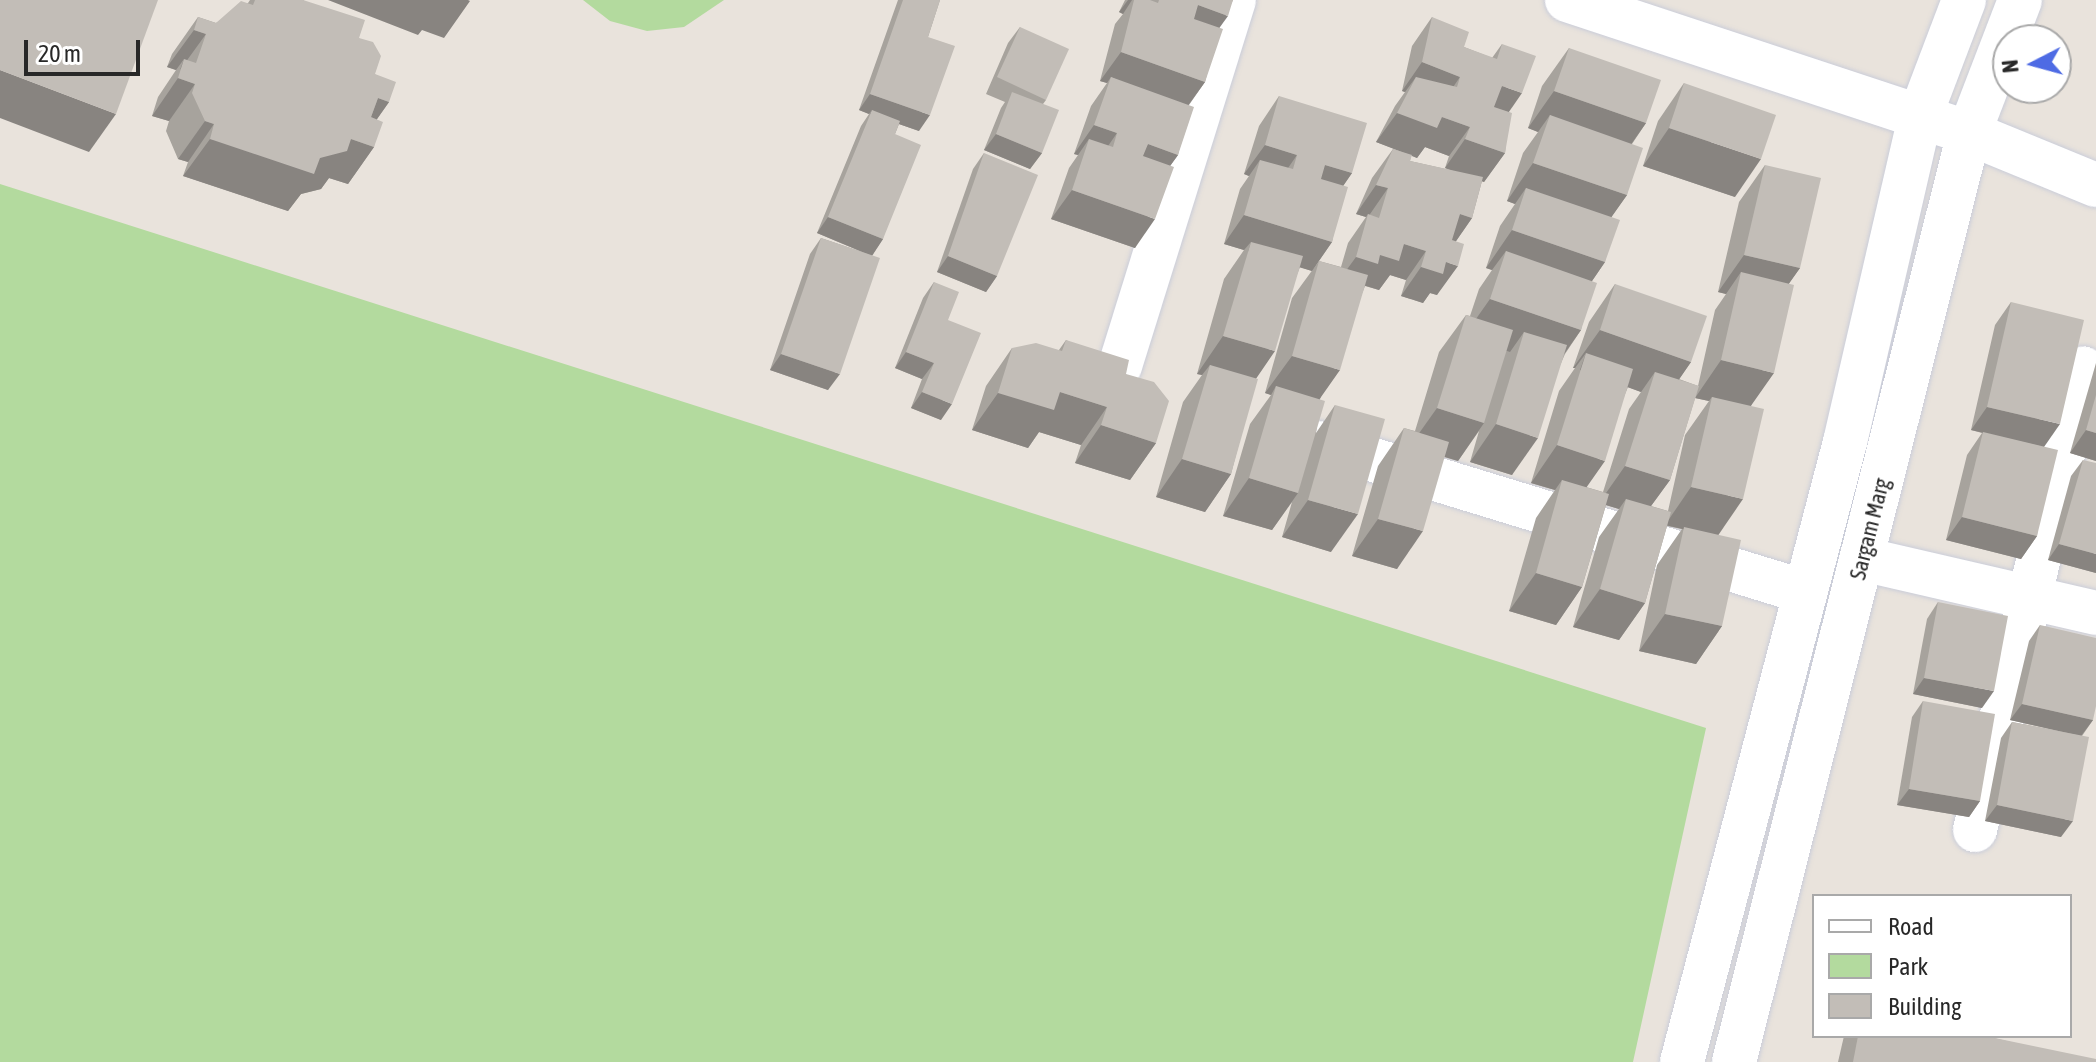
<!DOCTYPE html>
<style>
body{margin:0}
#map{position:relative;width:2096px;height:1062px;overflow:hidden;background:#e9e3dc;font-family:"Asap Condensed",sans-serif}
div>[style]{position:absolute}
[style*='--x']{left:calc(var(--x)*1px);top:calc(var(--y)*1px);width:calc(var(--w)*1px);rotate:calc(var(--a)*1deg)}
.green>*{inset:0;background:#b3da9e}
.roads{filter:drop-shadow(0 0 2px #cacdd9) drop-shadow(0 0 2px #cacdd9)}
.street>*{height:44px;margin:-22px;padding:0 22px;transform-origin:22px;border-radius:22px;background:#fff}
.secondary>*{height:44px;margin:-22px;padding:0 22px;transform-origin:22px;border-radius:22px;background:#fff}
.wall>*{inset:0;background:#a7a39d}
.shaded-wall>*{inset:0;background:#888480}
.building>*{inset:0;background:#c2bdb7}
span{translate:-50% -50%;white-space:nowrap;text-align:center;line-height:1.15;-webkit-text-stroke:6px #fff;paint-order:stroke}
.street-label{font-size:22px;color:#282828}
.legend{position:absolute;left:1812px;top:894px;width:260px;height:144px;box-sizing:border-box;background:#fff;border:2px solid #a9a9a9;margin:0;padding:10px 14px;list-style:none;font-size:24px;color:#282828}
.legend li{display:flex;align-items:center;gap:16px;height:40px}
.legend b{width:40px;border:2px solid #a9a9a9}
.north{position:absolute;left:1992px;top:24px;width:80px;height:80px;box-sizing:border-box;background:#fff;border:2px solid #a9a9a9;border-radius:50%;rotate:264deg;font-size:22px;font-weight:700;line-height:32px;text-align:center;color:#282828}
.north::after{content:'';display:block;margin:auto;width:28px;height:36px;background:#4e6be4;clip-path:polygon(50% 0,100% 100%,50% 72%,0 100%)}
.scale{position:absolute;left:24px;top:40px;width:116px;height:36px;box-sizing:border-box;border:4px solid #282828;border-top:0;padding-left:10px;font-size:24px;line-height:28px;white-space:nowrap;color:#282828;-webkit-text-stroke:6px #fff;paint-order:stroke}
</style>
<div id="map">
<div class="green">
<i style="clip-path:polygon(583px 0,724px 0,684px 27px,647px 31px,610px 21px)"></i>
<i style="clip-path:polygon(0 184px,1706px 728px,1633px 1062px,0 1062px)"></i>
</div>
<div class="roads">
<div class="street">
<i style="--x:1567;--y:0;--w:423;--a:18.3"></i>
<i style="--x:1969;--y:133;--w:137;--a:22.3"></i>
<i style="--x:1120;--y:366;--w:383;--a:-72.7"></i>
<i style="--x:1318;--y:443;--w:509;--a:17.01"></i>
<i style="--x:1862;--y:559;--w:240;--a:13"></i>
<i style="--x:1975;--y:830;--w:474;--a:-76.8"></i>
</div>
<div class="secondary">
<i style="--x:1682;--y:1062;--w:641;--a:-75.27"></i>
<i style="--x:1845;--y:442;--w:335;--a:-77"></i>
<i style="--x:1920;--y:116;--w:124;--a:-69.2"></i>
<i style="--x:1734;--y:1062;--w:958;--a:-75.8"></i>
<i style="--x:1969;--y:133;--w:142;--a:-69"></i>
</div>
</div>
<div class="wall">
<i style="clip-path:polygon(250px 0,303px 0,359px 38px,375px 74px,389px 102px,377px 119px,374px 147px,348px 184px,329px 178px,321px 189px,301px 194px,288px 211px,183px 176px,188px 162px,178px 159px,166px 131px,169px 121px,152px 116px,158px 97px,176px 70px,167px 67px,172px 54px,198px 17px,216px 23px,248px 3px)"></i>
<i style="clip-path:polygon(898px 0,940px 0,928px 37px,919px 131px,899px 124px,895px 134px,883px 239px,872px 255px,828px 390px,770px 370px,810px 254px,821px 238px,862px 252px,817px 233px,861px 126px,869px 114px,859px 110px)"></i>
<i style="clip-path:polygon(1125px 0,1233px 0,1219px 28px,1205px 82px,1189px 105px,1178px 155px,1170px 166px,1135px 248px,1051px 219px,1069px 168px,1078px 155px,1074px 154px,1091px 106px,1107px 83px,1100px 81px,1115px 24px,1123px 14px,1119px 12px)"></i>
<i style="clip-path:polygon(evenodd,1432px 17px,1464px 47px,1492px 58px,1502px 44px,1509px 112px,1505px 153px,1484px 182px,1482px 181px,1472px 218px,1456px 241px,1437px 295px,1430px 293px,1423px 303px,1401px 296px,1406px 280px,1390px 275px,1379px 290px,1365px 286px,1320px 399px,1316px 433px,1335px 405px,1331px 552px,1282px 537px,1292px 502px,1272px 530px,1223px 516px,1250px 424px,1271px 395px,1265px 393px,1292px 298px,1319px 261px,1341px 267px,1348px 243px,1366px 217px,1356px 214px,1372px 178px,1393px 149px,1403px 152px,1376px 142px,1395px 106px,1405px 92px,1402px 91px,1412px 46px,1432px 17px,1425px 147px,1449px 156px,1445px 168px,1450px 170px,1410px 161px,1411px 155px,1417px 158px,1425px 147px)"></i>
<i style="clip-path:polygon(1020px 27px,1046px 100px,1043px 104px,1042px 153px,1030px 169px,984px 150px,1001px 108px,1005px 102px,986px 94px,1008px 43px)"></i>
<i style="clip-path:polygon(1569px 48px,1646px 123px,1632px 144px,1627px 195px,1611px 217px,1605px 262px,1592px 281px,1581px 330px,1565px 354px,1512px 475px,1470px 462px,1479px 431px,1458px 461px,1444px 457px,1397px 569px,1352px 556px,1378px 466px,1404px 428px,1415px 431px,1439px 352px,1466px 315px,1470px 316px,1479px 289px,1492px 270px,1486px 268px,1500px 226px,1515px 204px,1507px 201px,1523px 153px,1538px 132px,1528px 128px,1542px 86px)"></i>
<i style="clip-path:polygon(1684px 83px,1735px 197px,1643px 166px,1658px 121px)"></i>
<i style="clip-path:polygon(1279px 96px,1352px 173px,1343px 186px,1332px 242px,1312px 271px,1300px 267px,1256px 378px,1231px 474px,1205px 512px,1156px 497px,1183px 402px,1202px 375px,1197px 374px,1224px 279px,1244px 250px,1224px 244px,1240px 189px,1249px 176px,1244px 174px,1259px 126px)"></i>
<i style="clip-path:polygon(984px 153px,997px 276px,986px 292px,937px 272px,973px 169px)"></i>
<i style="clip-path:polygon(evenodd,1765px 165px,1800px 268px,1789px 283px,1751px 406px,1718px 535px,1722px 626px,1696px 664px,1639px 651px,1657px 565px,1682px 529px,1667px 526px,1645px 603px,1619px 640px,1573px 627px,1599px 537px,1619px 509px,1606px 505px,1582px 587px,1556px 625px,1509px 611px,1536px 518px,1555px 490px,1531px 483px,1559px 391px,1575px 368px,1573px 368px,1589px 322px,1615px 284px,1691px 362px,1679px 379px,1698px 386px,1715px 310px,1726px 294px,1718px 292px,1739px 202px,1765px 165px,1628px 387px,1641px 392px,1629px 409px,1603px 492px,1586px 487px,1628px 387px,1765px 165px,1695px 398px,1709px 401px,1685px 435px,1668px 511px,1651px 506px,1670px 480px,1695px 398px)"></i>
<i style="clip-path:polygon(934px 282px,948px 320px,941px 420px,911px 408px,922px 379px,895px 368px,923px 298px)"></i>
<i style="clip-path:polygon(2011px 302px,2044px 447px,2037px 536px,2021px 559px,1946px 540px,1967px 455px,1982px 433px,1971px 430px,1995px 325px)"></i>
<i style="clip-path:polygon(1066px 340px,1126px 374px,1156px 443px,1130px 480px,1075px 463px,1081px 445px,1039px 432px,1028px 448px,972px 430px,986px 386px,1012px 348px,1059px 350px)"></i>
<i style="clip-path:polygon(2096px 363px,2096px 461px,2070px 453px)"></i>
<i style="clip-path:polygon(2083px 460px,2096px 573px,2048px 560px,2071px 476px)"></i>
<i style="clip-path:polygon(1938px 602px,1982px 708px,1913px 694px,1927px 619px)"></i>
<i style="clip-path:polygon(2040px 625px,2093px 720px,2082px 736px,2061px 837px,1985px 821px,2001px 738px,2012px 722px,2063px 732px,2010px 720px,2029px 641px)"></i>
<i style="clip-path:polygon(1923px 701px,1980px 801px,1969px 817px,1897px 805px,1912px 717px)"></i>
<i style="clip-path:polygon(1844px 1036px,1985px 1036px,2096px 1062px,1838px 1062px)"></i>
</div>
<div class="shaded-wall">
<i style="clip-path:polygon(328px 0,468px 0,470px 1px,444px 38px,422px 30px,418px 35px)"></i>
<i style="clip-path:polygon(1128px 0,1132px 0,1123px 14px,1119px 12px)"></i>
<i style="clip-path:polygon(1198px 5px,1228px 16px,1207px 45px,1178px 34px)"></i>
<i style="clip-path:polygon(194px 30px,206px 34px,180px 70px,184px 59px,176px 70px,167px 67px)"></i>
<i style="clip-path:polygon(1121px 52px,1205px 82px,1184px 111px,1111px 77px,1107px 83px,1100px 81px)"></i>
<i style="clip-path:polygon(1422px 62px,1460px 77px,1440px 106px,1416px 77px,1405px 92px,1402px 91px)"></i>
<i style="clip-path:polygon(0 70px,116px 114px,89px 152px,0 118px)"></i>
<i style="clip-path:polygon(178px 78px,195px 84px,169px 121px,152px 116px)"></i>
<i style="clip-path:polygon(1502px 86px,1522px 93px,1502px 122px,1481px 115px)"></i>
<i style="clip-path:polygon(1554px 91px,1646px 123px,1620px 160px,1550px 115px,1538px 132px,1528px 128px)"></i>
<i style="clip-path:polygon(870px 94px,930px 115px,919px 131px,870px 114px,872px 110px,869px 114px,859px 110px)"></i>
<i style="clip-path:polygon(378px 98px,389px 102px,363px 139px)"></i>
<i style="clip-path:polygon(1397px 113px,1442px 117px,1470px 127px,1449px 156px,1425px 147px,1417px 158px,1376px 142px)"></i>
<i style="clip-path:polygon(205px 121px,214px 124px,188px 162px,178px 159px)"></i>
<i style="clip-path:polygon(1094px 125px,1117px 133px,1097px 162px,1089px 139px,1078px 155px,1074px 154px)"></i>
<i style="clip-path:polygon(1669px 128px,1761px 159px,1735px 197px,1643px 166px)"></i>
<i style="clip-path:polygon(996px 134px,1042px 153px,1030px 169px,984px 150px)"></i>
<i style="clip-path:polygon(210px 139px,320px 158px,351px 139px,374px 147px,348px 184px,329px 178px,321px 189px,301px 194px,288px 211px,183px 176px)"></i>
<i style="clip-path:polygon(1465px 139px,1505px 153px,1484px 182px,1445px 168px)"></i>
<i style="clip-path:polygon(1148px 144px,1178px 155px,1157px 184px,1128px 173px)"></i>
<i style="clip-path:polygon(1265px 145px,1297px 155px,1277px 184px,1260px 160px,1249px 176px,1244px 174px)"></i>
<i style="clip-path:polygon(1533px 163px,1627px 195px,1601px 232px,1526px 188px,1515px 204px,1507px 201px)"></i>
<i style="clip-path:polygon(1325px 165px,1352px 173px,1332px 202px,1305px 194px)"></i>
<i style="clip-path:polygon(1376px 185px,1388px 188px,1368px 217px,1368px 214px,1366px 217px,1356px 214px)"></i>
<i style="clip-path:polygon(1072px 190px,1155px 219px,1135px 248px,1051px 219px)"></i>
<i style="clip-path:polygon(1460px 214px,1472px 218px,1452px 247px,1440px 243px)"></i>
<i style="clip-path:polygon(1244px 215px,1332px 242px,1312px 271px,1248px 252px,1251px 242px,1244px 250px,1224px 244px)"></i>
<i style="clip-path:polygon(828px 217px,883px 239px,872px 256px,817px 233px)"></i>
<i style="clip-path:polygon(1512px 230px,1605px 262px,1579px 300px,1506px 251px,1492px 270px,1486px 268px)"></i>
<i style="clip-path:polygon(1404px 244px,1426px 251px,1406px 280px,1390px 275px,1379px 290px,1363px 285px,1335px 286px,1356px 257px,1380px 255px)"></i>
<i style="clip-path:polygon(1744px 255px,1800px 268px,1774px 305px,1741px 272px,1726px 294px,1718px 292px)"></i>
<i style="clip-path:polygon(948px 256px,997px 276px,986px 292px,937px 272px)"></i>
<i style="clip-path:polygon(1446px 262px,1458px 266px,1437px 295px,1430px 293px,1423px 303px,1401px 296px,1421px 267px)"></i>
<i style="clip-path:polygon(1490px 299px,1581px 330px,1555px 367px,1524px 332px,1510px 352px,1464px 336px)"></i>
<i style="clip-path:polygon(1600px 330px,1691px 362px,1665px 400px,1655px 372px,1641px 392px,1580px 370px,1586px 353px,1575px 368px,1573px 368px)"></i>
<i style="clip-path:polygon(1223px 336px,1275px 351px,1249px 389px,1210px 365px,1202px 375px,1197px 374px)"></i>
<i style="clip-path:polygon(906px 352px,934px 363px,922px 379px,895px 368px)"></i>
<i style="clip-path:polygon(781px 354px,840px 374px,828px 390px,770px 370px)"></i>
<i style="clip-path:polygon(1292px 356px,1340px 370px,1314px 407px,1276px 386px,1271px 395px,1265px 393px)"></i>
<i style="clip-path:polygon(1721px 360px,1774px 373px,1748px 410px,1712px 397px,1709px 401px,1695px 398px)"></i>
<i style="clip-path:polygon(922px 392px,952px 404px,941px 420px,911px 408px)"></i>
<i style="clip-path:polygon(1060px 392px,1107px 407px,1081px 445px,1039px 432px,1028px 448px,972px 430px,998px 393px)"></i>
<i style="clip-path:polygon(1987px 407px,2060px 424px,2044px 447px,1971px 430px)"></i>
<i style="clip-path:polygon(1437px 408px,1484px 423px,1458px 461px,1410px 446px)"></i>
<i style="clip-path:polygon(1496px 424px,1538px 438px,1512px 475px,1470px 462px)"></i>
<i style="clip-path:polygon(1101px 425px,1156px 443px,1130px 480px,1075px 463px)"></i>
<i style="clip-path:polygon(2086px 430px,2096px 433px,2096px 461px,2070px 453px)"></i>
<i style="clip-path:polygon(1557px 445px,1605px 461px,1579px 498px,1562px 480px,1555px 490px,1531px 483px)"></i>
<i style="clip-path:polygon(1182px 459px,1231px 474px,1205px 512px,1156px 497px)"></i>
<i style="clip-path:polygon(1625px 466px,1670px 480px,1643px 517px,1626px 499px,1619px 509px,1599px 503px)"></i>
<i style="clip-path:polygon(1249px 478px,1298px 493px,1272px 530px,1223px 516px)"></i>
<i style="clip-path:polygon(1691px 487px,1743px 499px,1717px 537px,1665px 525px)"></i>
<i style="clip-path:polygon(1308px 500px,1358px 514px,1331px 552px,1282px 537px)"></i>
<i style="clip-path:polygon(1962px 517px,2037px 536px,2021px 559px,1946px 540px)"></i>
<i style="clip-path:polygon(1378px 519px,1423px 531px,1397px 569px,1352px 556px)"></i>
<i style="clip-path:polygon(2059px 544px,2096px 554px,2096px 573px,2048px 560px)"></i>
<i style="clip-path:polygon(1536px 573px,1582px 587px,1556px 625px,1509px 611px)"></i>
<i style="clip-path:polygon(1600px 589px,1645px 603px,1619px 640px,1573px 627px)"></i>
<i style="clip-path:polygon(1665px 614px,1722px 626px,1696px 664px,1639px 651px)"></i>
<i style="clip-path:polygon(1924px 678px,1994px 691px,1982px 708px,1913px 694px)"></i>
<i style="clip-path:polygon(2022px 704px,2093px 720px,2081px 736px,2010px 720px)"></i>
<i style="clip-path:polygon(1909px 789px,1980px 801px,1969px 817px,1897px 805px)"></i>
<i style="clip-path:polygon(1997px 805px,2073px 821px,2061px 837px,1985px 821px)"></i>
</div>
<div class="building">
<i style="clip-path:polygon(0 0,158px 0,116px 114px,0 70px)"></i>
<i style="clip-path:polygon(255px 0,303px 0,365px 20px,359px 38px,373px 42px,381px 56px,375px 74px,396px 82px,389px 102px,378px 98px,371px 117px,383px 122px,374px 147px,351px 139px,347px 151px,320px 158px,314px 174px,210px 139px,214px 124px,205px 121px,192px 93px,195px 84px,178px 78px,184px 59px,196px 63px,206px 34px,194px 30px,198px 17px,216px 23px,241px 1px,253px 5px)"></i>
<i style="clip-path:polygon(903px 0,940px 0,928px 37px,955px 46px,930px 115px,870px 94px)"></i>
<i style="clip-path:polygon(1134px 0,1150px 0,1158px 3px,1159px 0,1233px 0,1228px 16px,1198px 5px,1194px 19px,1223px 29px,1205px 82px,1121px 52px)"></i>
<i style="clip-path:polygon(1432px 17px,1469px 32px,1464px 47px,1497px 59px,1502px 44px,1536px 56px,1522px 93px,1502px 86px,1494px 107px,1512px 113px,1505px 153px,1465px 139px,1470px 127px,1442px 117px,1437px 128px,1397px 113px,1416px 77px,1457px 87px,1460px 77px,1422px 62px)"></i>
<i style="clip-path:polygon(1020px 27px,1069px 49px,1046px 100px,997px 77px)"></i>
<i style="clip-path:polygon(1569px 48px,1661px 80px,1646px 123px,1554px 91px)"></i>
<i style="clip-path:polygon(1111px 77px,1194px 107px,1178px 155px,1148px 144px,1143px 156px,1174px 167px,1155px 219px,1072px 190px,1089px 139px,1113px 147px,1117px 133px,1094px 125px)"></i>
<i style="clip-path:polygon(1684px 83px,1776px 115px,1761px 159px,1669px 128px)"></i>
<i style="clip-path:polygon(1012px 92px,1059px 110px,1042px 153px,996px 134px)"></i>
<i style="clip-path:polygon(1279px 96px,1367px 123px,1352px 173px,1325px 165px,1321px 179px,1348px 187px,1332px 242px,1244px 215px,1260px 160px,1293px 169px,1297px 155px,1265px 145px)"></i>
<i style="clip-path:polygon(872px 110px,900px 121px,895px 134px,921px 145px,883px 239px,828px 217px)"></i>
<i style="clip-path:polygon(1550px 115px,1643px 148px,1627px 195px,1533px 163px)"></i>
<i style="clip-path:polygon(1393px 149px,1412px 155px,1410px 161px,1483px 177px,1472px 218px,1460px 214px,1452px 240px,1464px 244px,1458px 266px,1446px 262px,1443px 274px,1421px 267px,1426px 251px,1404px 244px,1399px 261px,1380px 255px,1378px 264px,1356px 257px,1368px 214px,1379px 218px,1388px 188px,1376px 185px)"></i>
<i style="clip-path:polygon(984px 153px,1038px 175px,997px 276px,948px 256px)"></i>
<i style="clip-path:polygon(1765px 165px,1821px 178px,1800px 268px,1744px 255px)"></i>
<i style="clip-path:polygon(1526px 188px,1620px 220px,1605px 262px,1512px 230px)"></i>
<i style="clip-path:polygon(821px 238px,880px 258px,840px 374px,781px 354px)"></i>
<i style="clip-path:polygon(1251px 242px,1303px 256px,1275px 351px,1223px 336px)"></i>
<i style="clip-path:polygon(1506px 251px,1597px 283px,1581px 330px,1490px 299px)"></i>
<i style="clip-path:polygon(1319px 261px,1368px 275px,1340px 370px,1292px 356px)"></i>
<i style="clip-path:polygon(1741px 272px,1794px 285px,1774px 373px,1721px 360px)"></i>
<i style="clip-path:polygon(934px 282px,959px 292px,948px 320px,981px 333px,952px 404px,922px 392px,934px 363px,906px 352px)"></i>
<i style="clip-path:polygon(1615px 284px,1707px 316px,1691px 362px,1600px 330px)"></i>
<i style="clip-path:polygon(2011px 302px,2084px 320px,2060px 424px,1987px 407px)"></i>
<i style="clip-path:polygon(1466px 315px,1513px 330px,1484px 423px,1437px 408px)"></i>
<i style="clip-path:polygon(1524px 332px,1567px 345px,1538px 438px,1496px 424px)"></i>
<i style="clip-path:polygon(1066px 340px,1129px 360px,1126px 374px,1154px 382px,1169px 401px,1156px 443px,1101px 425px,1107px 407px,1060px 392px,1054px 410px,998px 393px,1012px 348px,1036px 343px,1062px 351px)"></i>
<i style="clip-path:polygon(1586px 353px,1633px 369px,1605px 461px,1557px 445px)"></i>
<i style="clip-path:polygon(1210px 365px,1258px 379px,1231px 474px,1182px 459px)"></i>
<i style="clip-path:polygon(1655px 372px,1699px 386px,1670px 480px,1625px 466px)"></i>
<i style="clip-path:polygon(1276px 386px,1325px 401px,1298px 493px,1249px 478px)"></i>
<i style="clip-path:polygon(2096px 395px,2096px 433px,2086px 430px)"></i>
<i style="clip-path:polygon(1712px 397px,1764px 409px,1743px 499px,1691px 487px)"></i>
<i style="clip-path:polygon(1335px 405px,1385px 419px,1358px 514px,1308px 500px)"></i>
<i style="clip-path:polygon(1404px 428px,1449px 442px,1423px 531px,1378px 519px)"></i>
<i style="clip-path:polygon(1983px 432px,2058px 450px,2037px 536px,1962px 517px)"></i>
<i style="clip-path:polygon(2083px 460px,2096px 463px,2096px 554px,2059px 544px)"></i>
<i style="clip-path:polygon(1562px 480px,1609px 494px,1582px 587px,1536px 573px)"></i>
<i style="clip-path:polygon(1626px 499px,1671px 512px,1645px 603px,1600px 589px)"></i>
<i style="clip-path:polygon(1684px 527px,1741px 540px,1722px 626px,1665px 614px)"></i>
<i style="clip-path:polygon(1938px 602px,2008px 616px,1994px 691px,1924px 678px)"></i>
<i style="clip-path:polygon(2040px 625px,2096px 638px,2096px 706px,2093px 720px,2022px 704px)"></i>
<i style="clip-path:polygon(1923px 701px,1995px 714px,1980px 801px,1909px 789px)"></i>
<i style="clip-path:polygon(2012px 722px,2089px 737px,2073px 821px,1997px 805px)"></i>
<i style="clip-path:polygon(1858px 1036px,1985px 1036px,2096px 1059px,2096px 1062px,1853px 1062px)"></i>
</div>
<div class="street-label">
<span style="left:1870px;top:529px;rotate:-76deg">Sargam Marg</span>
</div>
<ul class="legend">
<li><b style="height:10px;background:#fff"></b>Road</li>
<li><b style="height:22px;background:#b3da9e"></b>Park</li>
<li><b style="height:22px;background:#c2bdb7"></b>Building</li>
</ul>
<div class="north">N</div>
<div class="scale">20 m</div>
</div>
